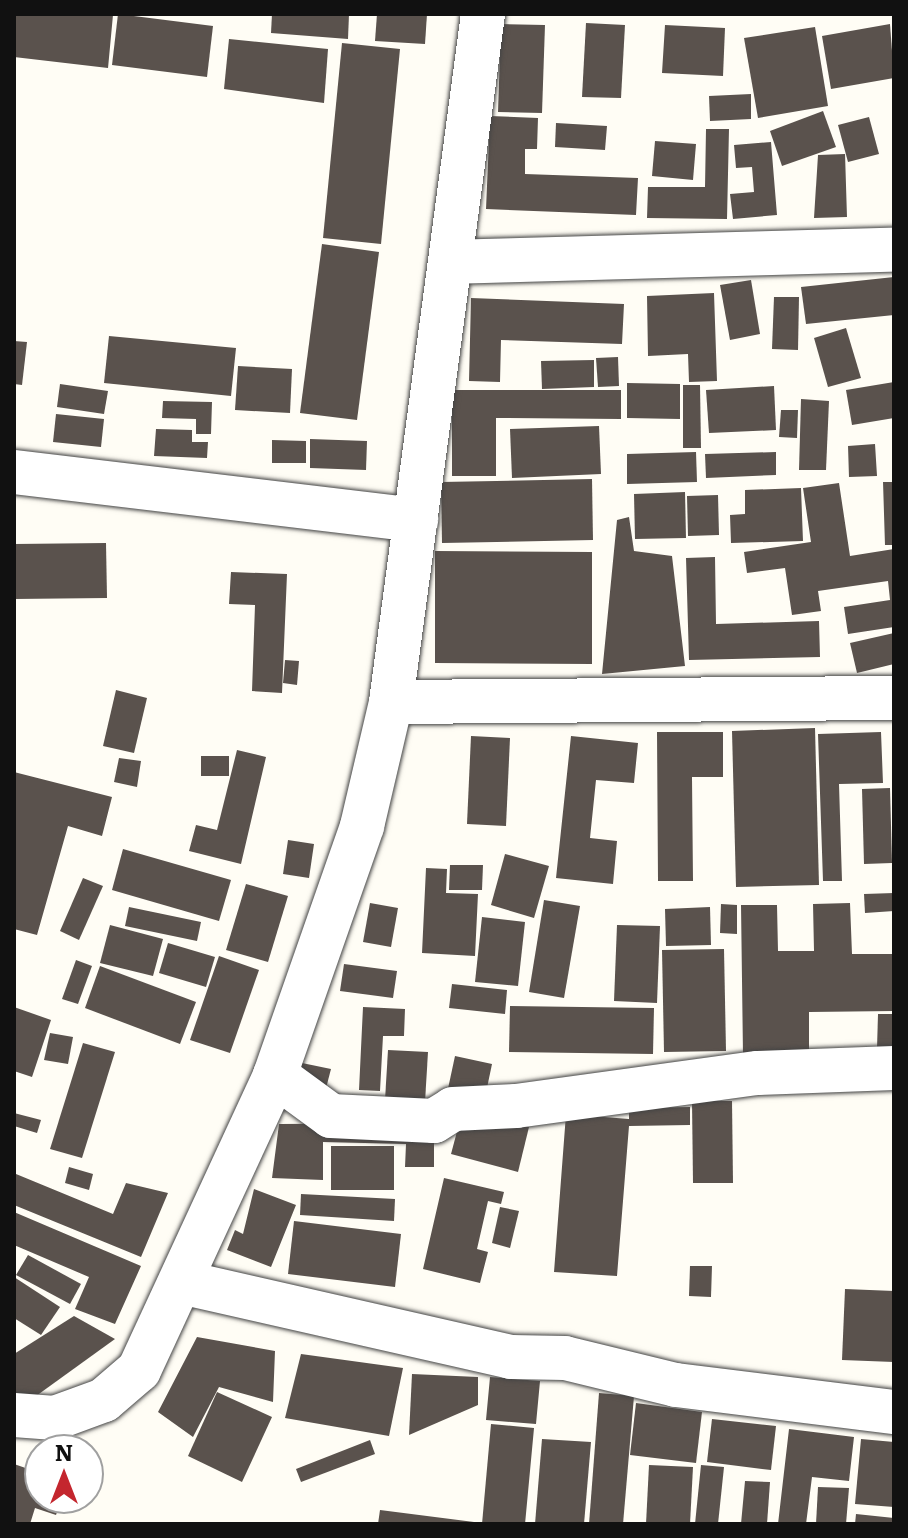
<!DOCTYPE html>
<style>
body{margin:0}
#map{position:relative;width:908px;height:1538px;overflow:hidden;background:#fffdf5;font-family:Literata,serif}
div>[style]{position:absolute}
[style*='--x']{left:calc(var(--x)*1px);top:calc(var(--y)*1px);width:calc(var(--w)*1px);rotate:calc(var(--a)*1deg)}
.building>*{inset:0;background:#5a524d}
.roads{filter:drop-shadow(0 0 2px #444) drop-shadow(0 0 2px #444)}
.minor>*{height:44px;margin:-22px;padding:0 22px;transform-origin:22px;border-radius:22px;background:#fff}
span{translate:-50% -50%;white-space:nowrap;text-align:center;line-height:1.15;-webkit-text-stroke:8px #fff;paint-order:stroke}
.frame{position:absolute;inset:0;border:16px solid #111;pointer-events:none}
.north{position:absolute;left:24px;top:1434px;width:80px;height:80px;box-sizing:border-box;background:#fff;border:2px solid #a0a0a0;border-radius:50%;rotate:0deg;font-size:22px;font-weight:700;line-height:32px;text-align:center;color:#111}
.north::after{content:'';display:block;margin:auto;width:28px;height:36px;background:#c4262e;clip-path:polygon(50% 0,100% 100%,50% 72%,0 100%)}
</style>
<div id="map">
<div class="building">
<i style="clip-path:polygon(14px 14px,113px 15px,108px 68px,14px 57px)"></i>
<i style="clip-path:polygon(118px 14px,213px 26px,207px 77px,112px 65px)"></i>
<i style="clip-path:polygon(272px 14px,349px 14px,348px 39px,271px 33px)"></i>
<i style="clip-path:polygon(377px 14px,427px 14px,425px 44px,375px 41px)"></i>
<i style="clip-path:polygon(586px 23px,625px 25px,621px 98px,582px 97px)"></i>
<i style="clip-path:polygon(501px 24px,545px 25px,542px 113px,498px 112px)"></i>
<i style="clip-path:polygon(890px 24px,894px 78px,831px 89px,822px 36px)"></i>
<i style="clip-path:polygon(665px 25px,725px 28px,723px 76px,662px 73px)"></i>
<i style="clip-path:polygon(815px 27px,828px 106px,758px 118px,744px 38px)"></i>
<i style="clip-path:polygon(229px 39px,328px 49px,324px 103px,224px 89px)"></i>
<i style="clip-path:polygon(342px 43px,400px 49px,381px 244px,323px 238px)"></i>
<i style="clip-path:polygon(751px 94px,751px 119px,710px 121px,709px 96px)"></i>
<i style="clip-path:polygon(823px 111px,836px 147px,782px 166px,770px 131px)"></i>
<i style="clip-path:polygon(490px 116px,538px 118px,537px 149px,525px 149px,525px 174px,638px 178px,636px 215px,486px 209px)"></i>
<i style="clip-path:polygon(869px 117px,879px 154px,848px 162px,838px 125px)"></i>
<i style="clip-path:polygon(556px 123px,607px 126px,605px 150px,555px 147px)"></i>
<i style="clip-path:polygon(706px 129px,729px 129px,727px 219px,647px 218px,648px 187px,705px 187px)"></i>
<i style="clip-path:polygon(655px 141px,696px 144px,693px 180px,652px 176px)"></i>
<i style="clip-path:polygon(771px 142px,777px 215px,733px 219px,730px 194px,754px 192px,752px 167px,736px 168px,734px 145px)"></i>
<i style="clip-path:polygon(845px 154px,847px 217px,814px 218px,818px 155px)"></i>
<i style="clip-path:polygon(322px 244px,379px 252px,357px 420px,300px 413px)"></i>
<i style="clip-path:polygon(894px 277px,894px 315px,806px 324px,801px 287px)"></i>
<i style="clip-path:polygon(751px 280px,760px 334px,730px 340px,720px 285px)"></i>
<i style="clip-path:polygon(714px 293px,717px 381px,689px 382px,688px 354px,648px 356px,647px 296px)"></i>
<i style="clip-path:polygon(774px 297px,799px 297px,798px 350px,772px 349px)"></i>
<i style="clip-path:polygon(471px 298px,624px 304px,622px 344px,501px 340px,500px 382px,469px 381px)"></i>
<i style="clip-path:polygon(846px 328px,861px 378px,828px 387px,814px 338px)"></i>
<i style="clip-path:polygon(109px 336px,236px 348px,231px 396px,104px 383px)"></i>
<i style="clip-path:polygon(14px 341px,27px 342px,22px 385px,14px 384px)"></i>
<i style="clip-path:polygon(618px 357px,619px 386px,598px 387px,596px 358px)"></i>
<i style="clip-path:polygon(594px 360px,594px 387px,542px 389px,541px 361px)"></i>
<i style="clip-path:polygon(238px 366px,292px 369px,290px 413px,235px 410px)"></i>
<i style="clip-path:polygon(894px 382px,894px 418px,852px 425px,846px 390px)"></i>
<i style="clip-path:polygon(627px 383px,680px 384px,680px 419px,627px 418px)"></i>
<i style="clip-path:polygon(60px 384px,108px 391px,104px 414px,57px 407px)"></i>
<i style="clip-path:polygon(683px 385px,700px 385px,701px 448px,683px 448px)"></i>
<i style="clip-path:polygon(774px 386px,776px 430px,709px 433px,706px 390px)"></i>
<i style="clip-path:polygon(452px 390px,621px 390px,621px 419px,496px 418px,496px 476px,452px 476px)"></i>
<i style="clip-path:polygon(801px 399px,829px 401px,826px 470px,799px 470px)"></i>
<i style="clip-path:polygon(163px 401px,212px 402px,211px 434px,196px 434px,196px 419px,162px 418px)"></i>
<i style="clip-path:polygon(781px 410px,798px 410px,797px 438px,779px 437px)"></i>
<i style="clip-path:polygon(56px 414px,104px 419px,101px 447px,53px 442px)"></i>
<i style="clip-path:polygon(599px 426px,601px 474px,512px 478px,510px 429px)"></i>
<i style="clip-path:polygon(156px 429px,192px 430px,192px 442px,208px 442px,207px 458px,154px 456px)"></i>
<i style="clip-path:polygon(310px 439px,367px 441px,366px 470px,310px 468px)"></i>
<i style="clip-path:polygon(272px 440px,306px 441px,306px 463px,272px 463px)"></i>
<i style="clip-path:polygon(875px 444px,877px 476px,849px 477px,848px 446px)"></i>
<i style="clip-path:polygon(696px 452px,697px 482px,627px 484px,627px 454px)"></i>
<i style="clip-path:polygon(776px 452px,776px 475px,706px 478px,705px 454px)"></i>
<i style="clip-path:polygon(592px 479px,593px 540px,442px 543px,441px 482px)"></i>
<i style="clip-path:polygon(883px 482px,894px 482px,894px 545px,885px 545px)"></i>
<i style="clip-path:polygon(839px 483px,850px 556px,894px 549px,894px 627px,848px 634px,844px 607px,890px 600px,888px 581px,818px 591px,821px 611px,792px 615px,785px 568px,747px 573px,744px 552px,811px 542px,803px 488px)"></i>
<i style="clip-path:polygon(801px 488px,803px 541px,731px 543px,730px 515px,745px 514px,745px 490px)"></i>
<i style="clip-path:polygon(685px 492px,686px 538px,635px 539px,634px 494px)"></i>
<i style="clip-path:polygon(718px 495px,719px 535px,688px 536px,687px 496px)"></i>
<i style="clip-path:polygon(629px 517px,634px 551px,672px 556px,685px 666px,602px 674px,617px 520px)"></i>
<i style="clip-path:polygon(106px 543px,107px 598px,14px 599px,14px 544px)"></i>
<i style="clip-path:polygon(435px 551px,592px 552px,592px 664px,435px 663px)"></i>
<i style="clip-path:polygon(715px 557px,716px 624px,819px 621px,820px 657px,689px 660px,686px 558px)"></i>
<i style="clip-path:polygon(231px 572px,287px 574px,282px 693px,252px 691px,255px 605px,229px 604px)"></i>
<i style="clip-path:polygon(894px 633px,894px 664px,857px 673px,850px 643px)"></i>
<i style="clip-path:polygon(285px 660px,299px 661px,297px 685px,283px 683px)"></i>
<i style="clip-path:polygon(116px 690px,147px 698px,134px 753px,103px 746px)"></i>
<i style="clip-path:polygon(815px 728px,819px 885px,736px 887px,732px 731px)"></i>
<i style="clip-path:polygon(657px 732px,723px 732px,723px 777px,692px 777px,693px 881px,658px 881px)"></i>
<i style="clip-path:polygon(881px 732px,883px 783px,839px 784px,842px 881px,823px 881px,818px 734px)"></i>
<i style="clip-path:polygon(471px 736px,510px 738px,506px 826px,467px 824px)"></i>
<i style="clip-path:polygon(571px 736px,638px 743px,634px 783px,596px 780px,590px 838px,617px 841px,613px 884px,556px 878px)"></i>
<i style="clip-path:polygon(237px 750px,266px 757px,241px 864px,189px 851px,196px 825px,217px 830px)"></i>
<i style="clip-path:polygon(201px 756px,229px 756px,229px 776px,201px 776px)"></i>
<i style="clip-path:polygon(119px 758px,141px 761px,137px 787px,114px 782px)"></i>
<i style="clip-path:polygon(14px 772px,112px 797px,102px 836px,68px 826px,37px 935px,14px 929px)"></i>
<i style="clip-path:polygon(890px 788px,892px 863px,864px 864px,862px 789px)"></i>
<i style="clip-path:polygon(288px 840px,314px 844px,309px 878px,283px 874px)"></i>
<i style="clip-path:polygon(123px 849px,231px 880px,219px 921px,112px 890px)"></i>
<i style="clip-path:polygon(505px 854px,549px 866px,534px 918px,491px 905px)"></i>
<i style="clip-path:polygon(450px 865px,483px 865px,482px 890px,449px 890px)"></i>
<i style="clip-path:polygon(426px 868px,447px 869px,446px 893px,478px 894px,475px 956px,422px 953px)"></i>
<i style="clip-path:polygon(83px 878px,103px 886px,79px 940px,60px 931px)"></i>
<i style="clip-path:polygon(246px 884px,288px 896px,268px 962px,226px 950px)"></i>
<i style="clip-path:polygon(894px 893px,894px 911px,865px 913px,864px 894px)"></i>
<i style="clip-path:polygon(544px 900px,580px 906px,564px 998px,529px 992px)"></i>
<i style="clip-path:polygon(370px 903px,398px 908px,391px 947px,363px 942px)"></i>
<i style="clip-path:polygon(850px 903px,852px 954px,894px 954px,894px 1011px,809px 1012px,809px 1054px,743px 1055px,741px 905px,777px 905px,778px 951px,814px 951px,813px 904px)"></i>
<i style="clip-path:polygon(721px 904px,737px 905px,737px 934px,720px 933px)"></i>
<i style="clip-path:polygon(129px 907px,201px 922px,197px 941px,125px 926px)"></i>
<i style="clip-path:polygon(710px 907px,711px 945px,666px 946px,665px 909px)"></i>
<i style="clip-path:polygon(482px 917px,525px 922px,518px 986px,475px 982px)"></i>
<i style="clip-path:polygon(110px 925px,163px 939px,153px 976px,100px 963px)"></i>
<i style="clip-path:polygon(617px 925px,660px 926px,657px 1003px,614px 1001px)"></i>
<i style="clip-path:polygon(168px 943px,215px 957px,206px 987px,159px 973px)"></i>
<i style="clip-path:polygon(724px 949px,726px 1051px,664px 1052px,662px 950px)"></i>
<i style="clip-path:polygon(219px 956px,259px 970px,230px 1053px,190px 1040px)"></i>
<i style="clip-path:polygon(76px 960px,92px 966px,78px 1004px,62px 999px)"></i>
<i style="clip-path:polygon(344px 964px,397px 971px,393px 998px,340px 991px)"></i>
<i style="clip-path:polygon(100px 966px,196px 1002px,180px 1044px,85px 1008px)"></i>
<i style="clip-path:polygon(452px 984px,507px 990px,505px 1014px,449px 1008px)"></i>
<i style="clip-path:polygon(510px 1006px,654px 1008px,653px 1054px,509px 1052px)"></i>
<i style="clip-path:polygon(14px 1007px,51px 1020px,32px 1077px,14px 1071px)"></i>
<i style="clip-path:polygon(363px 1007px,405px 1009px,404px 1036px,383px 1036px,380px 1091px,359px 1090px)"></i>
<i style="clip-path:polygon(878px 1014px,894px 1014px,894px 1050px,877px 1049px)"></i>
<i style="clip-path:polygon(50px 1033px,73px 1037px,68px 1064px,44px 1060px)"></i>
<i style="clip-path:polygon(83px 1043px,115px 1052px,82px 1158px,50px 1149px)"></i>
<i style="clip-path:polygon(388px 1050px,428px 1052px,425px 1102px,385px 1100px)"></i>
<i style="clip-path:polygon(455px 1056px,492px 1064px,483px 1107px,446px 1098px)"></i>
<i style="clip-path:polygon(302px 1063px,331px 1069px,325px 1092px,297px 1085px)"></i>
<i style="clip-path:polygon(692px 1101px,732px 1101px,733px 1183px,693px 1183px)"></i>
<i style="clip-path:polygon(690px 1107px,690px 1125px,629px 1126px,617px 1276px,554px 1272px,566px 1114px,629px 1119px,629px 1108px)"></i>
<i style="clip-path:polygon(463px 1109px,529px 1127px,518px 1172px,451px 1154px)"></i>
<i style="clip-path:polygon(14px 1113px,41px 1120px,37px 1133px,14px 1126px)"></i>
<i style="clip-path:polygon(434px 1123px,434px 1167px,405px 1167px,406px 1144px,323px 1142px,323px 1180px,272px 1178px,279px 1124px)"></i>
<i style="clip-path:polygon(331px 1146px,394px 1146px,394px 1190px,331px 1190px)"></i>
<i style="clip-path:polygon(69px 1167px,93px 1174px,89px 1190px,65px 1183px)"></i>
<i style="clip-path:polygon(16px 1174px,113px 1214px,126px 1183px,168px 1193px,141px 1257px,14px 1205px)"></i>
<i style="clip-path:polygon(444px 1178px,504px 1192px,501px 1204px,488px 1201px,477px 1249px,488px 1252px,480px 1283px,423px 1269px)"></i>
<i style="clip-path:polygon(254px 1189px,296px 1205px,271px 1267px,227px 1250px,235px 1230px,243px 1234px)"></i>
<i style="clip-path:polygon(301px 1194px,395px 1199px,394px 1221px,300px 1215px)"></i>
<i style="clip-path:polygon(500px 1207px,519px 1211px,510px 1248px,492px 1243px)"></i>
<i style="clip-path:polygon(14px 1212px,141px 1266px,115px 1324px,75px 1309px,89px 1277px,14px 1245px)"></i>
<i style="clip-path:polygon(294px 1221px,401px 1234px,395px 1287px,288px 1274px)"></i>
<i style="clip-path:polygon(28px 1255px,81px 1284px,70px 1304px,16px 1275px)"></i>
<i style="clip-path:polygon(690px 1266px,712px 1266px,711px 1297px,689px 1296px)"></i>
<i style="clip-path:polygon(14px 1277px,60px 1307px,41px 1335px,14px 1318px)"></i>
<i style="clip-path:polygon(845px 1289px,894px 1291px,894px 1362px,842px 1360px)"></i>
<i style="clip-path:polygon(74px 1316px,115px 1339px,25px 1404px,14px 1402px,14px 1354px)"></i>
<i style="clip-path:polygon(197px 1337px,275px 1351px,273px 1402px,219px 1387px,193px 1437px,158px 1412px)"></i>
<i style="clip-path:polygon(301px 1354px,403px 1368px,389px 1436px,285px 1418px)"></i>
<i style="clip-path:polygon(412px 1374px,478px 1377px,478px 1405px,409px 1435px)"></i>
<i style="clip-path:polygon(490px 1377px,540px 1381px,536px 1424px,486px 1420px)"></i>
<i style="clip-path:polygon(217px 1392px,272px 1417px,242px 1482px,188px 1456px)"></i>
<i style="clip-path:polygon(599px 1393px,634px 1396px,623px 1524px,589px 1524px)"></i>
<i style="clip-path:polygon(636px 1403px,702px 1412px,696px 1463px,630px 1455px)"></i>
<i style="clip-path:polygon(712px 1419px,776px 1426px,771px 1470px,707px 1462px)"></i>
<i style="clip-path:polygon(491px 1424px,534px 1428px,525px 1524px,482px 1524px)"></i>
<i style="clip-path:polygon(789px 1429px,854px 1437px,849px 1481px,812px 1477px,806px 1524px,778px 1524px)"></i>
<i style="clip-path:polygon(542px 1439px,591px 1442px,584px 1524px,535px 1524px)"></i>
<i style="clip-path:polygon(861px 1439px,894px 1442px,894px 1507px,855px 1504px)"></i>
<i style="clip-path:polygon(370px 1440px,375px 1454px,301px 1482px,296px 1469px)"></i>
<i style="clip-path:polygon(14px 1464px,40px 1473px,40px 1498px,62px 1498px,56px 1515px,35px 1508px,30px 1524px,14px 1524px)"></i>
<i style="clip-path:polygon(649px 1465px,693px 1467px,690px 1524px,646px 1524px)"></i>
<i style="clip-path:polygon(701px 1465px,724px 1467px,718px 1524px,695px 1524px)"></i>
<i style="clip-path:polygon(745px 1481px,770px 1482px,767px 1524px,741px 1524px)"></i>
<i style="clip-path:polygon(818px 1487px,849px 1488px,846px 1524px,816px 1524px)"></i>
<i style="clip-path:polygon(380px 1510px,474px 1522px,474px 1524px,378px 1524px)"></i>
<i style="clip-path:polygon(856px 1514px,894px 1518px,894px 1524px,855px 1524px)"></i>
</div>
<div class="roads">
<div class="minor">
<i style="--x:452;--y:262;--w:442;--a:-1.6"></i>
<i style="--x:14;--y:472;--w:405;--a:6.8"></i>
<i style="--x:391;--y:702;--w:503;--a:-0.46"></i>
<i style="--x:275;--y:1075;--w:69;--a:36.2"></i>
<i style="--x:331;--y:1116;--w:103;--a:2.8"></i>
<i style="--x:434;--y:1121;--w:22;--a:-32"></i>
<i style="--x:453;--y:1109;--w:63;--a:-2.7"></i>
<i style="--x:516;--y:1106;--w:244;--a:-7.8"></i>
<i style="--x:758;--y:1073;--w:136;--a:-2.1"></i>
<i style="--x:181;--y:1282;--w:338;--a:12.8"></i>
<i style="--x:511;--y:1357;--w:54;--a:1.1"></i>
<i style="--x:565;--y:1358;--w:114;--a:13.7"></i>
<i style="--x:676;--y:1385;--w:220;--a:7.1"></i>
<i style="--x:14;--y:1415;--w:41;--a:4.2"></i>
<i style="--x:55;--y:1418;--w:52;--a:-20.2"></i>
<i style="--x:104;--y:1400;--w:46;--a:-40.6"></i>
<i style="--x:139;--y:1370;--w:325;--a:-65.2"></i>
<i style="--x:275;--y:1075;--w:264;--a:-70.7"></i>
<i style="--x:362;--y:826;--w:127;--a:-76.8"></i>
<i style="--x:391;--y:702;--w:694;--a:-82.38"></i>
</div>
</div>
<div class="frame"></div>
<div class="north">N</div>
</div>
